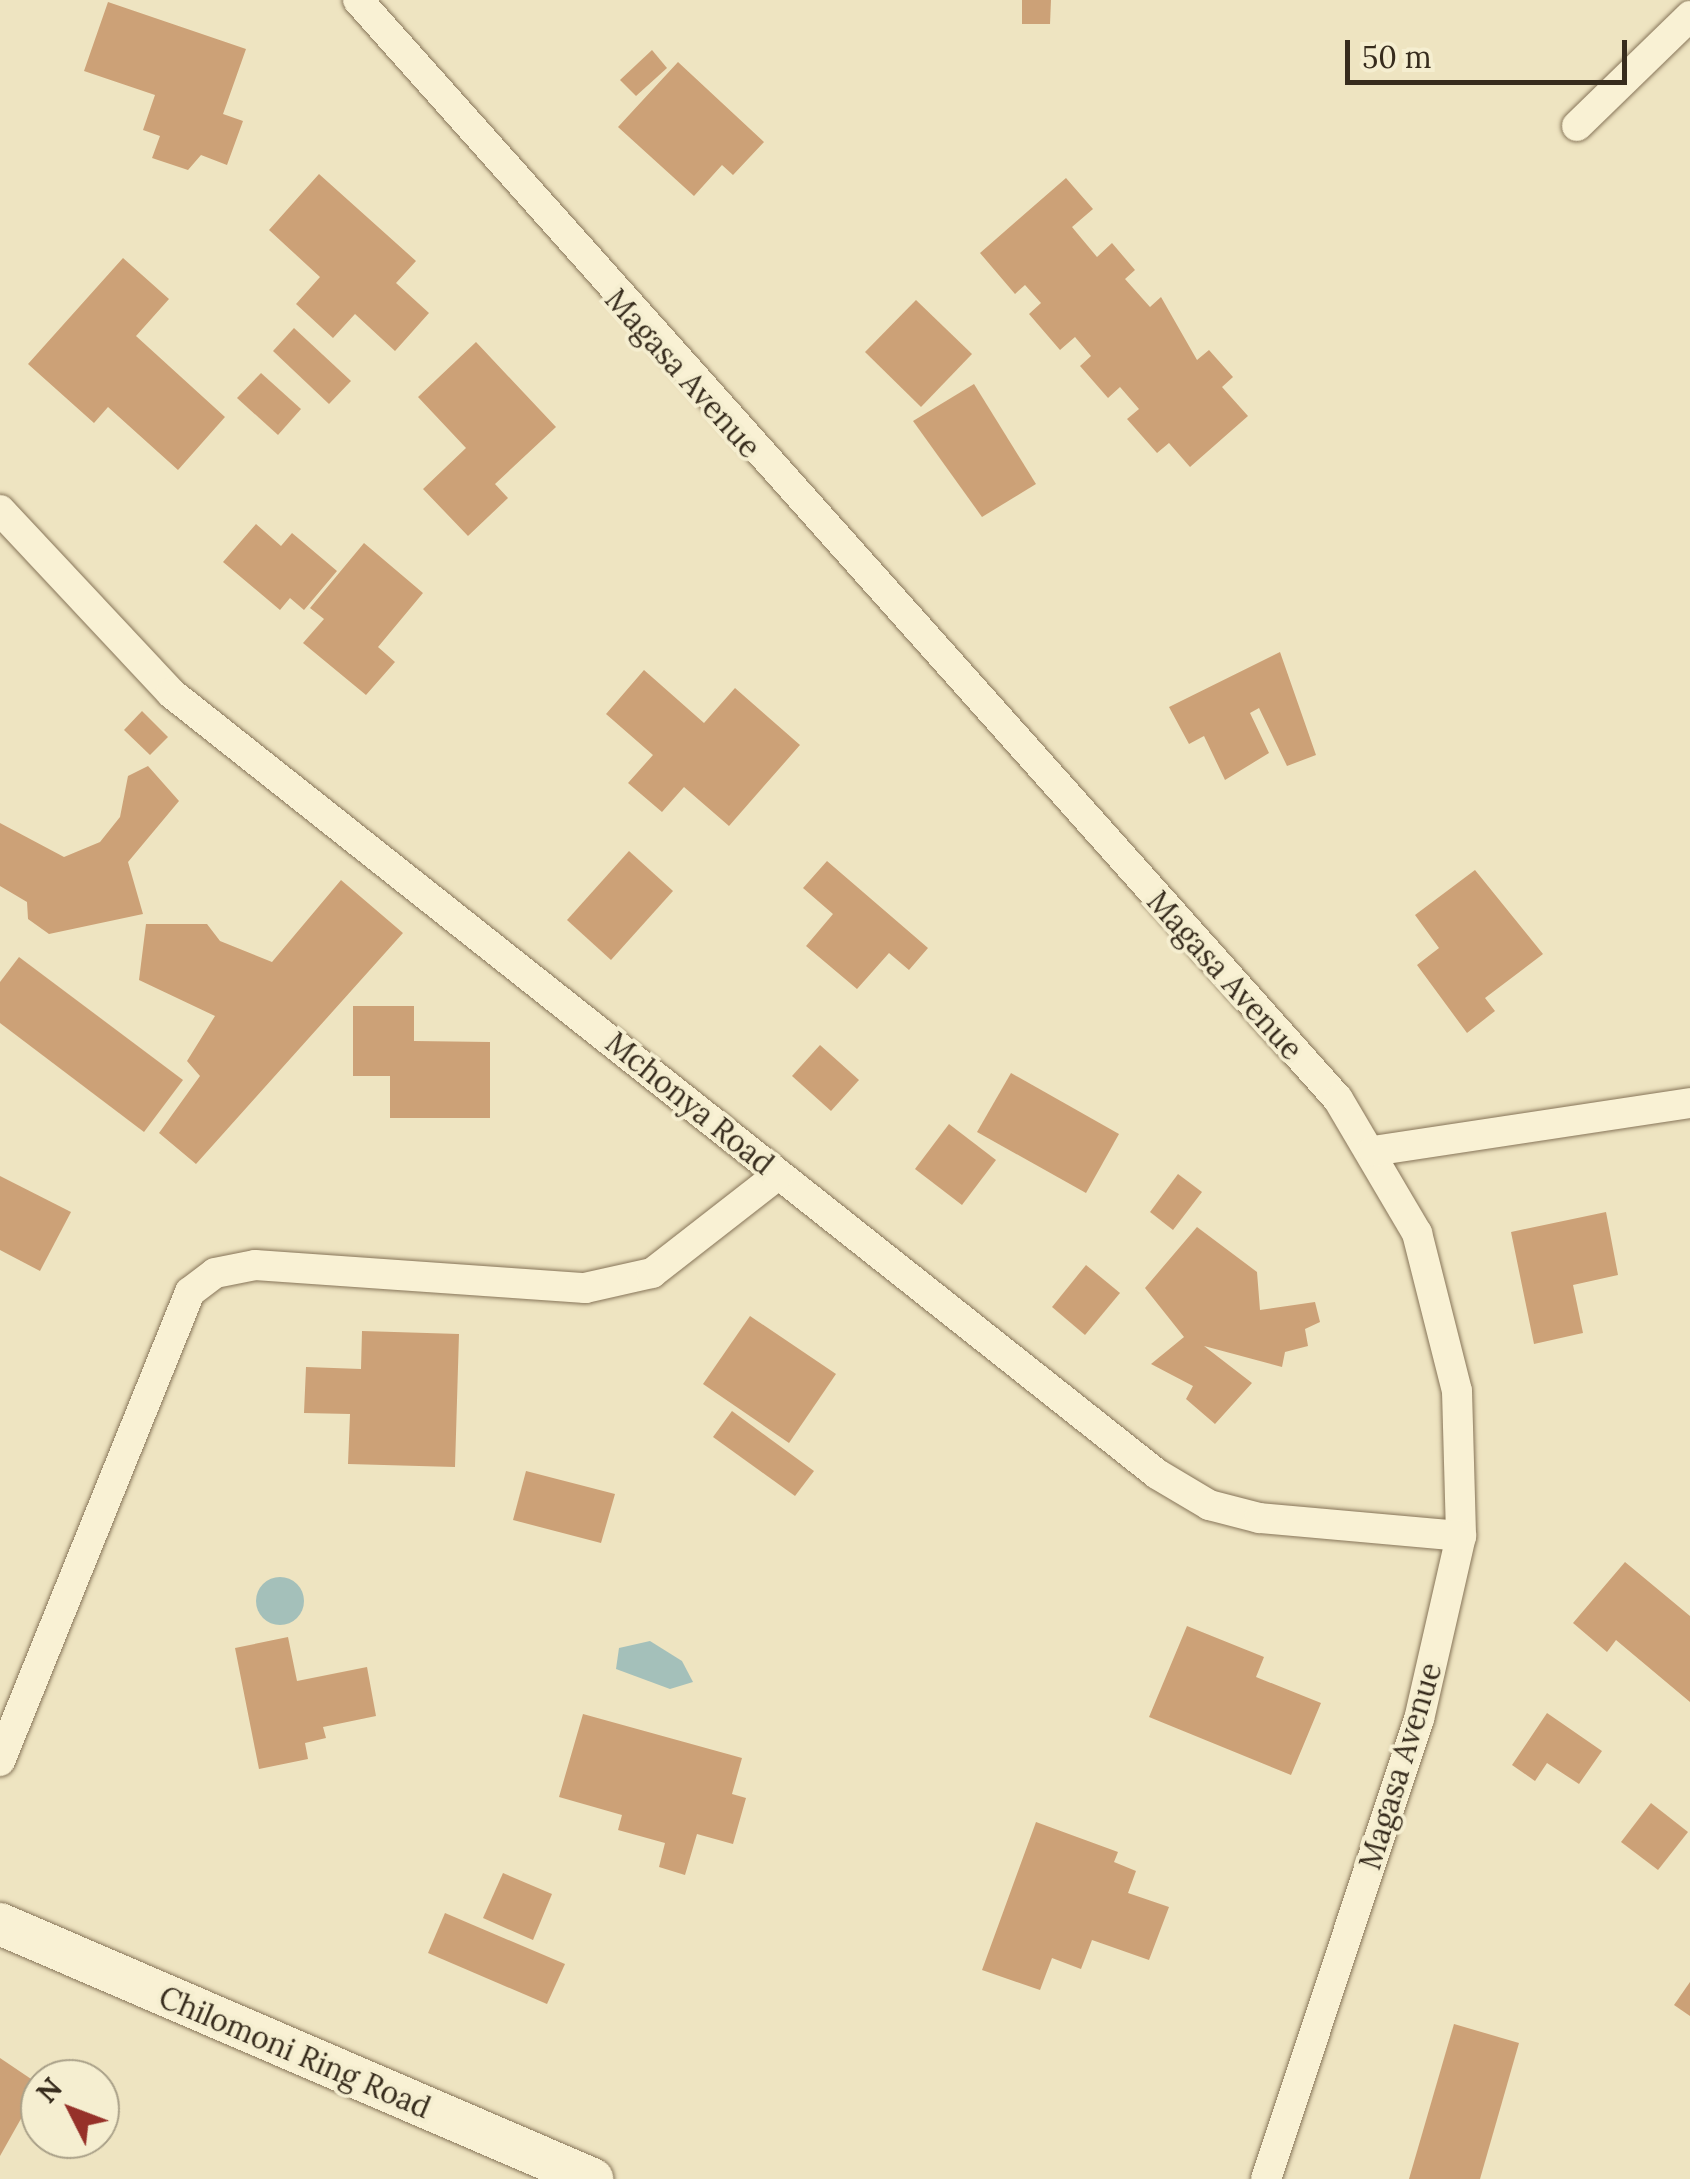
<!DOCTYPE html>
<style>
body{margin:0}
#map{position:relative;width:1690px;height:2179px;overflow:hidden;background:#eee4c1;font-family:Lora,serif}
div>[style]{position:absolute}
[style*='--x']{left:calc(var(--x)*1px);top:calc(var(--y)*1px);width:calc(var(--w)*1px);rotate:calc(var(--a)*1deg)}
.water>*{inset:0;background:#a4c0ba}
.round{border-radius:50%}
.building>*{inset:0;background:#cca177}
.roads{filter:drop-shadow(0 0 2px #877559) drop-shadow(0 0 2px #877559)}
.street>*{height:30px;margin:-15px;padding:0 15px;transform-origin:15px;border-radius:15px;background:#f9f1d4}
.secondary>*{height:42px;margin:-21px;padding:0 21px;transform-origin:21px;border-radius:21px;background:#f9f1d4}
span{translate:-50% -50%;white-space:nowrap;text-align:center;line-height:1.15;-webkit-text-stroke:8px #f5eed0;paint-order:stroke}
.street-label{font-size:30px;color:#372c1d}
.north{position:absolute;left:20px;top:2059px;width:100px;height:100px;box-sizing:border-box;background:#f5eed0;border:2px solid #a9a088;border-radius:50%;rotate:312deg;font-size:28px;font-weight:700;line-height:40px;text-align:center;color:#372c1d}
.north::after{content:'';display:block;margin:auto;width:35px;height:45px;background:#963129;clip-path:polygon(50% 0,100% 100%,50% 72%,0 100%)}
.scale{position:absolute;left:1345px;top:40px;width:282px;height:45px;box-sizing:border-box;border:5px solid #372c1d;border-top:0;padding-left:12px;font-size:30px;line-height:35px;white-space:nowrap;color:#372c1d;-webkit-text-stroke:8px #f5eed0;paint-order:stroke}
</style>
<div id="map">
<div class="water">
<i class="round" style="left:256px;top:1577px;width:48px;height:48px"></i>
<i style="clip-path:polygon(650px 1641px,682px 1661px,693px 1682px,670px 1689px,616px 1669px,619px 1648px)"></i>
</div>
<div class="building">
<i style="clip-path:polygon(1022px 0,1051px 0,1050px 24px,1022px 24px)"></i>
<i style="clip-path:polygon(108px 2px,246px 49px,223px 114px,243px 121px,227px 165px,201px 155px,188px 170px,152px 158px,160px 136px,143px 130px,155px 95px,84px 71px)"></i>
<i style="clip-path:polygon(652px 50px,667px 68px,636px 96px,620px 80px)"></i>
<i style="clip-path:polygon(678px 62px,764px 142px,733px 175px,722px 165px,694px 196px,618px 127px)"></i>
<i style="clip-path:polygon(319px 174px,416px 261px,396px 283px,429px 313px,395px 351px,355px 314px,333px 338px,296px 304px,320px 277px,269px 230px)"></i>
<i style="clip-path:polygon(1066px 178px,1093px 209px,1072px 227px,1097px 257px,1112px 243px,1135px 270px,1125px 279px,1150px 307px,1161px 297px,1197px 360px,1209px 350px,1233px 377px,1222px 387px,1248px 416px,1190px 467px,1169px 443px,1157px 453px,1127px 419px,1139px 409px,1120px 387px,1108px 398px,1080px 366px,1091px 356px,1075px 337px,1060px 350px,1029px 314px,1041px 303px,1025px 285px,1015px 294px,980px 253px)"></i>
<i style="clip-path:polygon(123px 258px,169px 299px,136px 336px,225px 417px,178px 470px,108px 407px,94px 423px,28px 364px)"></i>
<i style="clip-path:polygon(916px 300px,972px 354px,921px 407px,865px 352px)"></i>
<i style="clip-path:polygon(294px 328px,351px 381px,329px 404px,273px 351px)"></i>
<i style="clip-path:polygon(476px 342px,556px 427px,495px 484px,508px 498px,468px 536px,423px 489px,466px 448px,418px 397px)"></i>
<i style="clip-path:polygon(261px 373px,301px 409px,278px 435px,237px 398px)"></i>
<i style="clip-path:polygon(974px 384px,1036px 484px,982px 517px,913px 421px)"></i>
<i style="clip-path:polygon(256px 524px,281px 546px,292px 533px,337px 571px,304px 610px,290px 598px,280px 610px,223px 562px)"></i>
<i style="clip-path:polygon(364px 543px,423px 593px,378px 647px,395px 662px,366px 695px,303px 643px,324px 619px,310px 608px)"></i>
<i style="clip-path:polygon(1280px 652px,1316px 755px,1287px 766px,1259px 708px,1250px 713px,1269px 753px,1225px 780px,1204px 736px,1189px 744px,1169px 707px)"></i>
<i style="clip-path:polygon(644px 670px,704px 723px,735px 688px,800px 745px,729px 826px,684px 787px,662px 812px,628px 783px,653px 755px,606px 714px)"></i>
<i style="clip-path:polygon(142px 711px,168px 737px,150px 755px,124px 730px)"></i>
<i style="clip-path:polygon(148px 766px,179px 801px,128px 862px,143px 914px,49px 934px,28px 919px,27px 902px,0 886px,0 823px,64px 857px,100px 842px,120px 817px,128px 776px)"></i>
<i style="clip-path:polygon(629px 851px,673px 891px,611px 960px,567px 920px)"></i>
<i style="clip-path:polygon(827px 861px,928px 948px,909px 970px,889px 953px,857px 989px,806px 946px,833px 914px,803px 888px)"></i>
<i style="clip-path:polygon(1475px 870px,1543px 954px,1485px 998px,1495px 1011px,1467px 1033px,1417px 965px,1439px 948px,1415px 915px)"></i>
<i style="clip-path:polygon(341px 880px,403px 933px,196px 1164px,159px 1133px,200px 1076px,187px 1061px,215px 1016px,139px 980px,146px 924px,207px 924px,220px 941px,272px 962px)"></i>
<i style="clip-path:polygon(19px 957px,183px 1080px,144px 1132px,0 1023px,0 982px)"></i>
<i style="clip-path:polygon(353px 1006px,414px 1006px,414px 1041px,490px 1042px,490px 1118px,390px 1118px,390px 1076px,353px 1076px)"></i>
<i style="clip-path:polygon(820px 1045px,859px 1080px,831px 1111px,792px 1076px)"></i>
<i style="clip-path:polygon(1011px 1073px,1119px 1134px,1086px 1193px,977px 1132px)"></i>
<i style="clip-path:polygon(949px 1124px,996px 1160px,962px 1205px,915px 1169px)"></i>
<i style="clip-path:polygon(1178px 1174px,1202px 1192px,1173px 1230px,1150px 1212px)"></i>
<i style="clip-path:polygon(0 1176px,71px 1212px,40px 1271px,0 1250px)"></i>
<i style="clip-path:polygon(1606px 1212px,1618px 1275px,1573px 1285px,1583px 1333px,1534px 1344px,1511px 1232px)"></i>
<i style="clip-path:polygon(1197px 1227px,1257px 1272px,1260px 1310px,1315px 1302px,1320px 1322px,1305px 1329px,1308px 1346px,1285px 1352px,1282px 1367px,1204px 1346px,1252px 1383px,1215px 1424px,1186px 1399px,1193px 1386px,1151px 1364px,1184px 1337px,1145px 1288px)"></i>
<i style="clip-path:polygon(1086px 1265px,1120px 1293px,1085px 1335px,1052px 1307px)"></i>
<i style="clip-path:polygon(750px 1316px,836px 1374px,789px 1443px,703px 1384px)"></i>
<i style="clip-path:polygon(362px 1331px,459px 1334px,455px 1467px,348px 1464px,350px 1414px,304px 1413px,306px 1367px,361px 1369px)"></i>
<i style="clip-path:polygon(732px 1411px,814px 1471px,795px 1496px,713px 1437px)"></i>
<i style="clip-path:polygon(526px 1471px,615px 1494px,601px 1543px,513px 1520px)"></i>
<i style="clip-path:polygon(1625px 1562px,1690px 1616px,1690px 1702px,1616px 1640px,1607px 1652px,1573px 1623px)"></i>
<i style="clip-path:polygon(1187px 1626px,1264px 1657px,1256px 1677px,1321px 1703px,1291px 1775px,1149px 1717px)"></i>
<i style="clip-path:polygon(288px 1637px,297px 1681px,367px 1667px,376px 1716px,323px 1727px,326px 1738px,305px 1743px,308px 1759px,259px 1769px,235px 1648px)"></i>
<i style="clip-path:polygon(1547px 1713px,1602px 1751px,1579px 1784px,1547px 1763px,1535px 1781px,1512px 1765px)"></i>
<i style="clip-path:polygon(583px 1714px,742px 1758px,732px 1794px,746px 1798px,733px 1844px,697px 1834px,685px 1875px,659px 1867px,665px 1843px,618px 1830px,622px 1815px,559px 1797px)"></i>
<i style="clip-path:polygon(1651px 1803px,1688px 1832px,1658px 1870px,1621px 1842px)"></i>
<i style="clip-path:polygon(1036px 1822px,1118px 1852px,1114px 1862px,1136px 1871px,1128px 1893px,1169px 1907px,1149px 1960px,1092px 1940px,1081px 1969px,1052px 1958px,1040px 1990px,982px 1970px)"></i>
<i style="clip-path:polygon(503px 1873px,552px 1894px,533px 1940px,483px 1918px)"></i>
<i style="clip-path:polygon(445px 1913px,565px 1964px,547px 2004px,428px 1953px)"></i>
<i style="clip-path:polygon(1690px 1982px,1690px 2016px,1674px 2005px)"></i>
<i style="clip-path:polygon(1454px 2024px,1519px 2043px,1480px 2179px,1409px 2179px)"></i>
<i style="clip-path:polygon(0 2058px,40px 2085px,0 2156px)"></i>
</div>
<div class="roads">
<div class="street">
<i style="--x:358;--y:0;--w:1472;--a:48.28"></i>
<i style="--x:1338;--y:1099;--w:156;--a:59.5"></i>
<i style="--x:1417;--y:1233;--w:163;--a:75.8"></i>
<i style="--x:1457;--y:1391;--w:145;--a:88.4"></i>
<i style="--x:1461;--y:1536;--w:188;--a:102.9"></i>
<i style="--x:1419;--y:1719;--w:485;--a:108.4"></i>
<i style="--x:1577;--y:126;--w:158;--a:-44.2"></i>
<i style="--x:0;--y:510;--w:250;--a:46.9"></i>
<i style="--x:171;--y:693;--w:1258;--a:38.38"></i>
<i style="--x:1157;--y:1474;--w:61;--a:30.8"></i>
<i style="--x:1209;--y:1505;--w:52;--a:14.6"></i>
<i style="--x:1259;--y:1518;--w:203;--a:5.1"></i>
<i style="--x:1373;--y:1151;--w:321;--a:-8.6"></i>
<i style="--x:0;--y:1761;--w:506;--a:-67.95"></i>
<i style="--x:190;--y:1292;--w:31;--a:-37"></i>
<i style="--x:215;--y:1273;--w:41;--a:-11.3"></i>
<i style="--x:255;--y:1265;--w:331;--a:4"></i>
<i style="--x:585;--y:1288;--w:69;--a:-12.6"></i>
<i style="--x:652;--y:1273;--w:160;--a:-37.9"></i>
</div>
<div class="secondary">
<i style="--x:0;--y:1924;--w:645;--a:23.3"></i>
</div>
</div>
<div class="street-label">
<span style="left:683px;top:373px;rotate:48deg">Magasa Avenue</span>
<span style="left:1225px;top:975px;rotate:48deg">Magasa Avenue</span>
<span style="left:690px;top:1103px;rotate:39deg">Mchonya Road</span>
<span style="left:1400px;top:1766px;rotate:-73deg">Magasa Avenue</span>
<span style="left:295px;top:2052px;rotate:23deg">Chilomoni Ring Road</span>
</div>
<div class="north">N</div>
<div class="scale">50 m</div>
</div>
